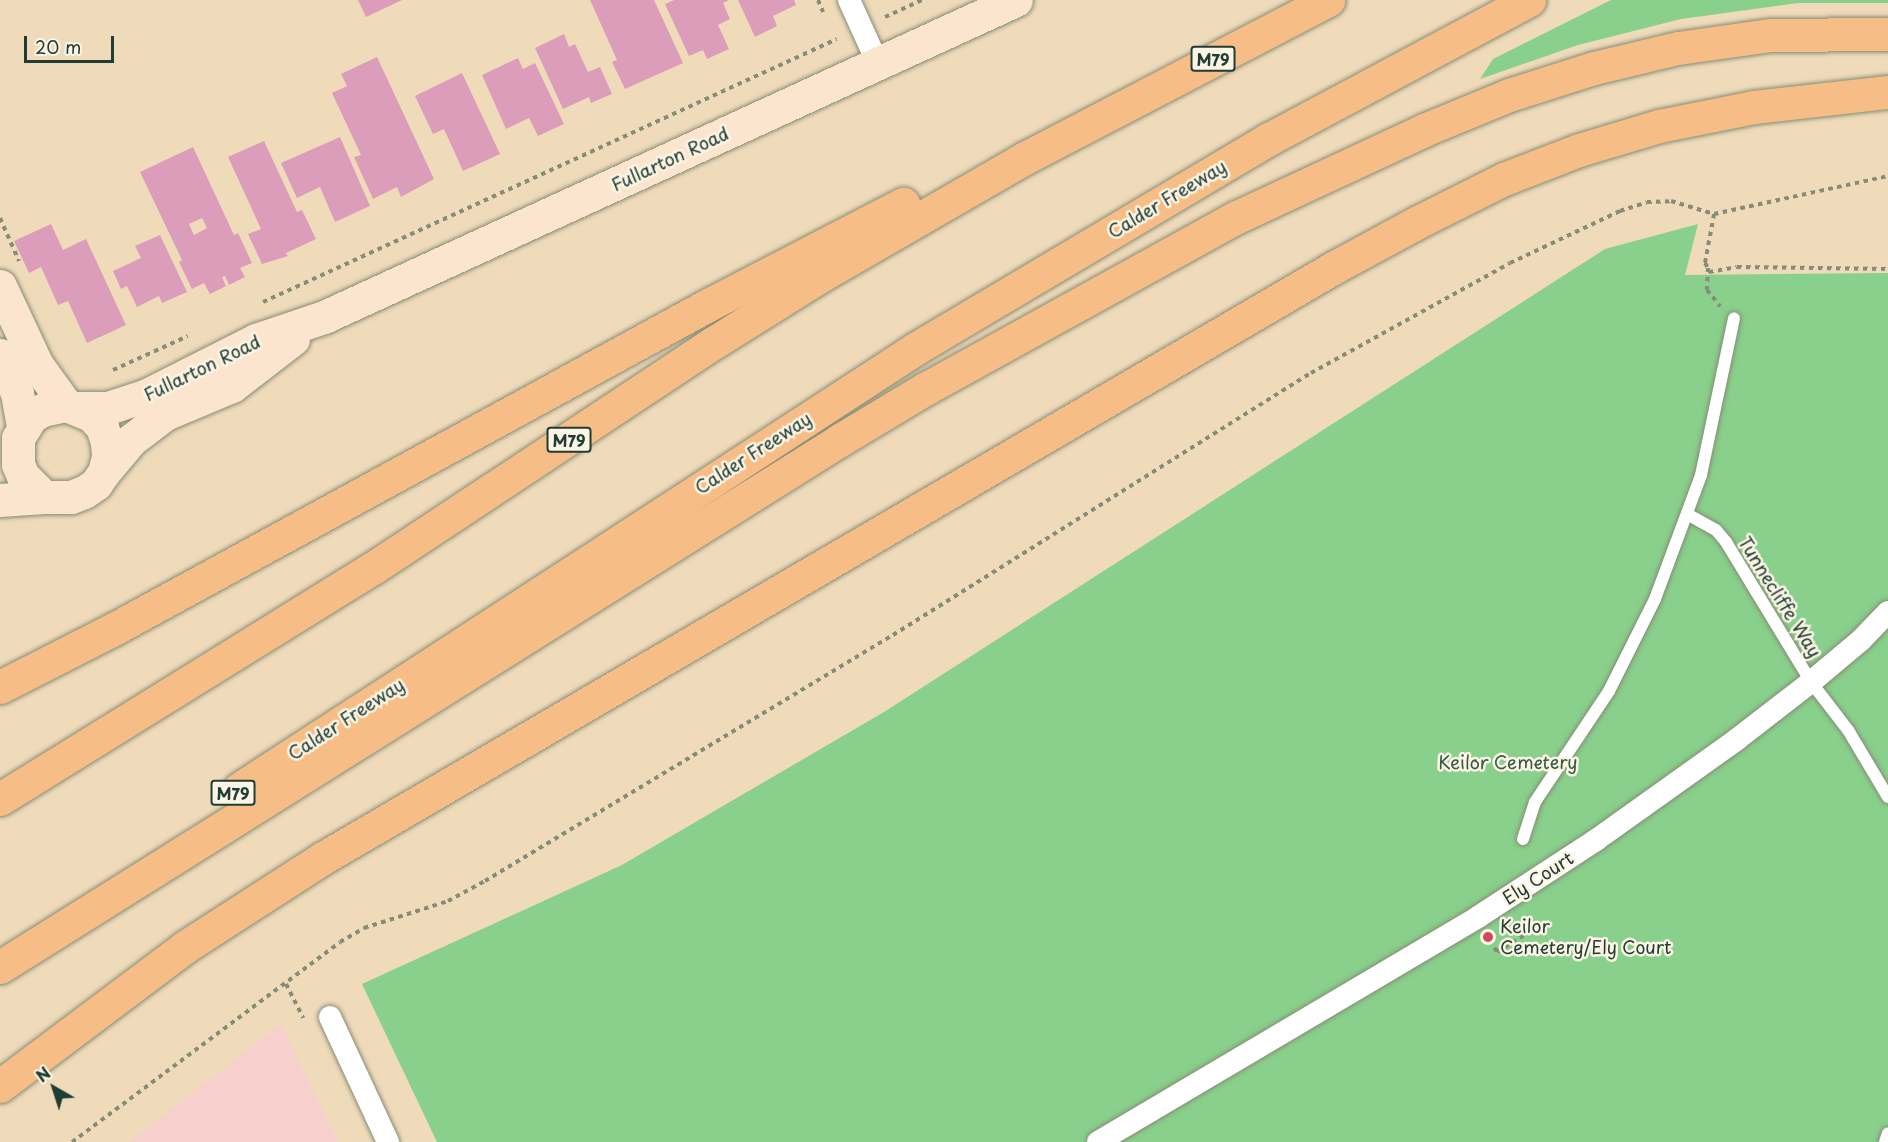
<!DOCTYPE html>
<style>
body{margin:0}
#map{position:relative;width:1888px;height:1142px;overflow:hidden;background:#efdbba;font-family:"Playpen Sans",sans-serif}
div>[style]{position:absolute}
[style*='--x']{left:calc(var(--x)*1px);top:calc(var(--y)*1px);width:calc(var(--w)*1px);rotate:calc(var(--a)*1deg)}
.built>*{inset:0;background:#f7d0ce}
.green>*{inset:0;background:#88d08b}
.building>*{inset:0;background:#dc9dbb}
.path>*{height:4px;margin-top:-2px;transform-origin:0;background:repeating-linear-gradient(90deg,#878c77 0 4.5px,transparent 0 9px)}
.roads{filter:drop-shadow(0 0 2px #878c77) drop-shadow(0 0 2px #878c77)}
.lane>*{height:12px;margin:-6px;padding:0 6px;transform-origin:6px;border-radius:6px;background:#fff}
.street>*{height:22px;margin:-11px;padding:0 11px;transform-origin:11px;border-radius:11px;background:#fff}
.secondary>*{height:33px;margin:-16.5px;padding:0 16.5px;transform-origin:16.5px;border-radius:16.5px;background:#fbe5cf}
.highway>*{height:33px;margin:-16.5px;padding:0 16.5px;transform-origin:16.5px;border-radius:16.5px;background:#f6be86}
.dots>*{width:16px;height:16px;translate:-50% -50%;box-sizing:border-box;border:3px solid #fcf5e5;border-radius:50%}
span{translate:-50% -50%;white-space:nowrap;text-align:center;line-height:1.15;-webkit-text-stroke:5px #fcf5e5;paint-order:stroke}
.shield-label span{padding:2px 4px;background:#fcf5e5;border:2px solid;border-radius:4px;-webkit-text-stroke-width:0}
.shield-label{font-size:16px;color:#1f3d34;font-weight:700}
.street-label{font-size:18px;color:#1f3d34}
.park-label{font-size:18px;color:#345a45}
.poi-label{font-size:18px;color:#1f3d34}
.left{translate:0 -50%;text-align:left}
.north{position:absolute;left:24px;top:1058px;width:60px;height:60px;-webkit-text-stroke:4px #fcf5e5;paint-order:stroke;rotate:321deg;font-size:16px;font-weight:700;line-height:24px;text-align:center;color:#1f3d34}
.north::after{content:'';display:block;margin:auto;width:21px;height:27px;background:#1f3d34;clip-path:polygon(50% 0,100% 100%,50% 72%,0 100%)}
.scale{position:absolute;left:24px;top:36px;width:90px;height:27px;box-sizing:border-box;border:3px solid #1f3d34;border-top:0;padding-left:8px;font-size:18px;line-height:21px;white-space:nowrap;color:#1f3d34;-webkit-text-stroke:4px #fcf5e5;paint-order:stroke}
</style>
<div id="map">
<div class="built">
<i style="clip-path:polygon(281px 1024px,338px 1142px,129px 1142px)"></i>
</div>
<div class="green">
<i style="clip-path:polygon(1611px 0,1888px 0,1888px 3px,1798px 3px,1681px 19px,1578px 45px,1480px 79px,1493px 59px)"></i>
<i style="clip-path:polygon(1698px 224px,1685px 275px,1888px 273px,1888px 1142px,437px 1142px,362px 984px,622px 865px,884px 712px,1605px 249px)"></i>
</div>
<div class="building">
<i style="clip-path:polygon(358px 0,402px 0,366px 17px)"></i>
<i style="clip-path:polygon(590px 0,654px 0,683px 63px,625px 89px,612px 62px,617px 60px)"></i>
<i style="clip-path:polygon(674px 0,729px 0,723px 3px,730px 19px,718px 25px,729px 49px,707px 59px,703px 50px,689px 56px,665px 4px)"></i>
<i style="clip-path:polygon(738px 0,794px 0,796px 5px,773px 16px,777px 26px,755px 37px)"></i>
<i style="clip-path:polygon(564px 34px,569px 47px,575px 44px,588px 72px,600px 67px,612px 94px,591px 103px,589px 97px,563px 109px,535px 48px)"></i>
<i style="clip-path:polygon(377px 57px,434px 179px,401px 197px,397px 187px,373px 199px,354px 157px,361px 155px,332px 93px,347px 86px,341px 74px)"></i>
<i style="clip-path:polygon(518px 58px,523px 69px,535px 63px,564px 124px,538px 136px,529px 118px,506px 129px,482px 75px)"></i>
<i style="clip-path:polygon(462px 73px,500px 154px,463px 171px,444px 129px,433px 134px,415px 96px)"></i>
<i style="clip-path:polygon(340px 137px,370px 206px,335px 222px,320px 187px,297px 198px,281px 163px)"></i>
<i style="clip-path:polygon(264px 141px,297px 212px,302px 210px,316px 239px,286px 253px,288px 256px,262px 264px,248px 234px,261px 229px,228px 157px)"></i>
<i style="clip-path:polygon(evenodd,193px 147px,234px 235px,238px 233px,252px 263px,240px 268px,245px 277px,229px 285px,225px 276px,222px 277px,226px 286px,210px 294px,204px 283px,192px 289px,179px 262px,182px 260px,140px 172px,193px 147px,202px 218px,207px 228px,194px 235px,189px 224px,202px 218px)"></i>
<i style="clip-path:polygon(51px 224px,63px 250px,86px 239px,126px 325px,87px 343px,68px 301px,58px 305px,41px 267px,29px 273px,14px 241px)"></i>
<i style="clip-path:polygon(160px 235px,187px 292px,162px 303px,159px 296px,137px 307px,127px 286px,121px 289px,113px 271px,141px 258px,135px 246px)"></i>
</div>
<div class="path">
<i style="--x:818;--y:0;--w:13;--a:67"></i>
<i style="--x:885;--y:17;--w:41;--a:-24.7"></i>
<i style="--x:1714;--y:214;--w:50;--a:100.4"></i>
<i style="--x:1705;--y:263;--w:6;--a:59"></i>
<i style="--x:1708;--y:268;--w:22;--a:93"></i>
<i style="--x:1707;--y:290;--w:21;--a:51"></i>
<i style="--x:0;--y:218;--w:47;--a:66.2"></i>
<i style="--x:1709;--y:272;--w:28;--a:-10"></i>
<i style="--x:1737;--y:267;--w:151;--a:0.8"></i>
<i style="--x:263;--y:302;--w:631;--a:-24.62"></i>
<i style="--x:113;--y:370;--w:82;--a:-24.4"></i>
<i style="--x:1490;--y:940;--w:14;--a:60"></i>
<i style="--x:1497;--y:952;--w:46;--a:-31.6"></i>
<i style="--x:1536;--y:928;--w:6;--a:59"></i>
<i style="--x:286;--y:984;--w:38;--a:63"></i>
<i style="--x:72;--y:1142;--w:334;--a:-36.7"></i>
<i style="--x:340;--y:942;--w:28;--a:-30"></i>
<i style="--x:364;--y:928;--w:88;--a:-17.8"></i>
<i style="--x:448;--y:901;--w:42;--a:-28.4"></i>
<i style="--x:485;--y:881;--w:476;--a:-31.1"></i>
<i style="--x:893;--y:635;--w:493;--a:-32.1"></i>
<i style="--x:1311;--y:373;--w:227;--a:-28.9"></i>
<i style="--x:1510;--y:263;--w:122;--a:-25.3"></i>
<i style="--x:1620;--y:211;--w:28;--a:-18"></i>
<i style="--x:1647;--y:202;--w:24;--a:-2"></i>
<i style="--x:1671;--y:201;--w:45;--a:16.8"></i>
<i style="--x:1714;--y:214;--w:178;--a:-12.3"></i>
</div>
<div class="roads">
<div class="lane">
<i style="--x:1687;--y:514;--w:33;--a:29"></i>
<i style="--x:1716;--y:530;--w:16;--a:50"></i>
<i style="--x:1726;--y:542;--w:164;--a:58.7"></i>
<i style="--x:1811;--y:682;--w:61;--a:52.4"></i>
<i style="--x:1848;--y:730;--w:78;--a:59.2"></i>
<i style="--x:1523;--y:839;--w:39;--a:-72"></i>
<i style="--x:1535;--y:802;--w:133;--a:-56.3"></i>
<i style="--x:1609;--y:691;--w:103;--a:-63.4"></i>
<i style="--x:1655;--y:599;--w:132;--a:-69.6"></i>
<i style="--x:1701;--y:475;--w:160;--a:-78.1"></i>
<i style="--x:1885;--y:1142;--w:9;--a:-72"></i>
</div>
<div class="street">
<i style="--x:849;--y:0;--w:70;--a:65.6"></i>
<i style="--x:330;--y:1017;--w:138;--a:65.1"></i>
<i style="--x:1098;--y:1142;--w:442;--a:-30.6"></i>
<i style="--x:1478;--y:917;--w:141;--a:-33.1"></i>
<i style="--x:1596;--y:840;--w:172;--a:-35.5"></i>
<i style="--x:1736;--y:740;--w:95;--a:-37.7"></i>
<i style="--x:1811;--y:682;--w:65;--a:-40"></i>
<i style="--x:1861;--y:640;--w:39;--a:-46"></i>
</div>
<div class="secondary">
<i style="--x:0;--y:286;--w:87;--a:64.9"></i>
<i style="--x:37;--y:365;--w:49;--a:54.1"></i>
<i style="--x:0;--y:355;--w:42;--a:65.9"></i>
<i style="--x:17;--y:393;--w:35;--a:80"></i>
<i style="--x:66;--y:405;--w:27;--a:22"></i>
<i style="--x:91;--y:415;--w:16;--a:47"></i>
<i style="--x:102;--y:427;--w:16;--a:72"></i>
<i style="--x:107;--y:442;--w:15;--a:86"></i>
<i style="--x:108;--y:457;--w:16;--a:105"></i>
<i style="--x:104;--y:472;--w:14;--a:124"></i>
<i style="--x:96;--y:484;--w:14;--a:146"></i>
<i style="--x:84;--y:492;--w:14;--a:159"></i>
<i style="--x:71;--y:497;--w:27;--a:180"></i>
<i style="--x:44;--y:497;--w:30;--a:-135"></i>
<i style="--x:23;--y:476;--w:13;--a:-113"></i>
<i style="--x:18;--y:464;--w:26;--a:-90"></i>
<i style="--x:18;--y:438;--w:25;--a:-58"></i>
<i style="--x:31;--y:417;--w:13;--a:-32"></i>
<i style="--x:42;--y:410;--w:25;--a:-12"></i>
<i style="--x:78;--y:408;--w:30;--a:0"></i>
<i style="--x:108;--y:408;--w:41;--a:-18.4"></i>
<i style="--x:147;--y:395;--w:122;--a:-26.8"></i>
<i style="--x:256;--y:340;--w:72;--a:-18.7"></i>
<i style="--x:324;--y:317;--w:761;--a:-24.61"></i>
<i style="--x:104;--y:472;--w:42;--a:-49.8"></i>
<i style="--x:131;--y:440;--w:43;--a:-37.4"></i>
<i style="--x:165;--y:414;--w:73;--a:-22.7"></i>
<i style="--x:232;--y:386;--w:77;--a:-37.6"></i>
<i style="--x:0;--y:500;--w:44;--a:-3.9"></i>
</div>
<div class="highway">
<i style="--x:0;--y:687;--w:126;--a:-27"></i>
<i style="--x:112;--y:630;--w:679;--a:-28.6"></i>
<i style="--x:708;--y:305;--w:220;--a:-27.4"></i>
<i style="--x:239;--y:789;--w:807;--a:-33.06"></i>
<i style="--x:915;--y:349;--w:412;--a:-30.7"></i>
<i style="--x:1269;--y:139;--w:295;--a:-28.1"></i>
<i style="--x:0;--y:799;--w:439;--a:-31.8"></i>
<i style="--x:373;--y:568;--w:410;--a:-33.5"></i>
<i style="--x:715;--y:342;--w:120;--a:-32.1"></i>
<i style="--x:817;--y:278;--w:240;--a:-30"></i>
<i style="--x:1025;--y:158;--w:342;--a:-27.5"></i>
<i style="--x:0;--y:967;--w:992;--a:-32.1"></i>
<i style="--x:840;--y:440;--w:99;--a:-31"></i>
<i style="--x:925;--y:389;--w:356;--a:-28.9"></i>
<i style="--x:1237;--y:217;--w:206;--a:-24.9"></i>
<i style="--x:1424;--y:130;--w:92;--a:-22.4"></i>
<i style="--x:1509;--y:95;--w:89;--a:-17.6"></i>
<i style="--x:1594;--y:68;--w:86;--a:-13.4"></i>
<i style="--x:1678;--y:48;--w:94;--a:-8"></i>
<i style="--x:1771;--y:35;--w:117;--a:-0.5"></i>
<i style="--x:0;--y:1086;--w:231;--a:-36.9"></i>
<i style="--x:185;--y:947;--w:164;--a:-32.8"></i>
<i style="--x:323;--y:858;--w:1170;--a:-30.29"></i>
<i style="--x:1333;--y:268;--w:97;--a:-28.4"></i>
<i style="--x:1418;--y:222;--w:96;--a:-26.6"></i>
<i style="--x:1504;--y:179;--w:80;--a:-21.1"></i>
<i style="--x:1579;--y:150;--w:84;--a:-16.7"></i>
<i style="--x:1659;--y:126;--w:97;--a:-11.3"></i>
<i style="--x:1754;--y:107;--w:135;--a:-6.4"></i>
</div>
</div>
<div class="dots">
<i style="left:1488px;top:937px;background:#d1495b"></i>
</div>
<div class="shield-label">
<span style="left:1213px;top:59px">M79</span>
<span style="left:569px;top:440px">M79</span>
<span style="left:233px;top:793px">M79</span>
</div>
<div class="street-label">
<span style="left:670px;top:159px;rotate:-25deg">Fullarton Road</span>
<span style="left:1167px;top:199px;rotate:-31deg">Calder Freeway</span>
<span style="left:202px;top:368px;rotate:-26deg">Fullarton Road</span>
<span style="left:753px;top:453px;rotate:-33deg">Calder Freeway</span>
<span style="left:1780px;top:597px;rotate:58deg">Tunnecliffe Way</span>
<span style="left:346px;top:719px;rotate:-33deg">Calder Freeway</span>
<span style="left:1538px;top:878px;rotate:-33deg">Ely Court</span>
</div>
<div class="park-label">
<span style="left:1508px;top:762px">Keilor Cemetery</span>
</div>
<div class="poi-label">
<span class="left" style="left:1500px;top:937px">Keilor<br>Cemetery/Ely Court</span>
</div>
<div class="north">N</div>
<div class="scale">20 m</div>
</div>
